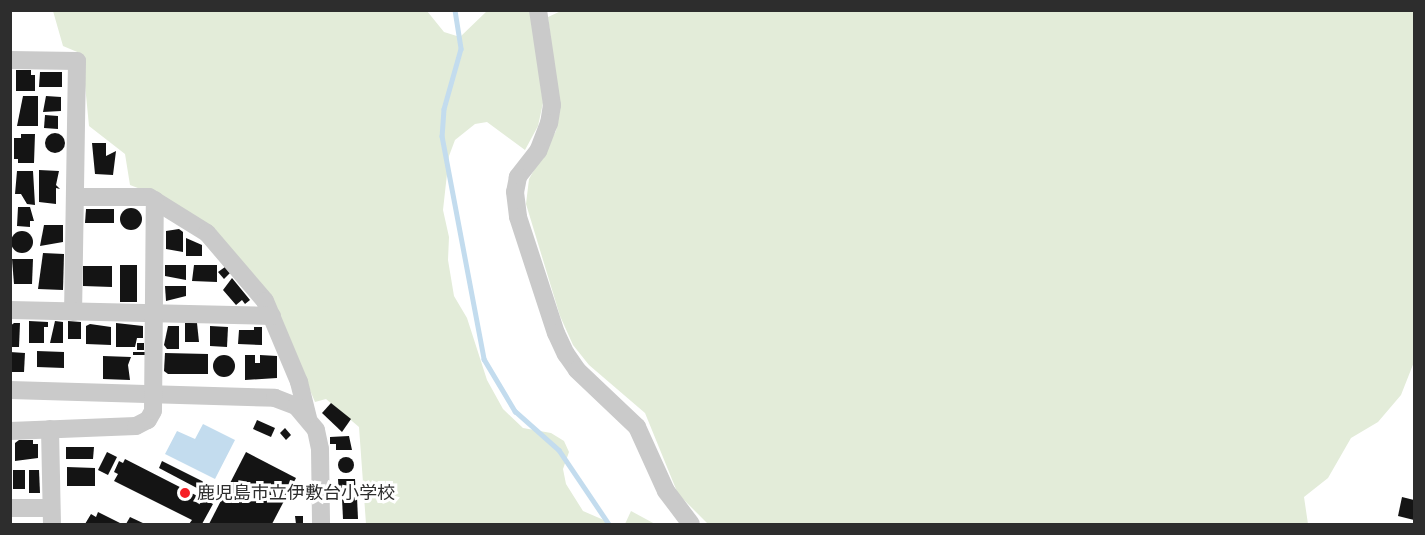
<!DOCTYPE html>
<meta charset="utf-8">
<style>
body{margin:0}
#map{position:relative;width:1425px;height:535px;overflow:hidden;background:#fff;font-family:"Nunito Sans","Noto Sans JP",sans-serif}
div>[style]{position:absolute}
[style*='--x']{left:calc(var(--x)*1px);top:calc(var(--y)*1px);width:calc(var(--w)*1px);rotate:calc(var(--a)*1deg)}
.green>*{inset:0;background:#e3ecd9}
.water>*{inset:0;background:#c3dcee}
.stream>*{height:4.5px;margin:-2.25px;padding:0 2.25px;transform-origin:2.25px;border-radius:2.25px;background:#c3dcee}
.building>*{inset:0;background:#141414}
.round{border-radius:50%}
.minor>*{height:18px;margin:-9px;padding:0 9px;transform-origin:9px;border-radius:9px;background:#cacaca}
.dots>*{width:16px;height:16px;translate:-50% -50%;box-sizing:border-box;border:3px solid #fff;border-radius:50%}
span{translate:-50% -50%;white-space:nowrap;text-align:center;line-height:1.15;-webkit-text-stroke:6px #fff;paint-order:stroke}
.poi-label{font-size:18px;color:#2d2d2d}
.left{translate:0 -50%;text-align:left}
.frame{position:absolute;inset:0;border:12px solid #2d2d2d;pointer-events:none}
</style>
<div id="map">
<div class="green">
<i style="clip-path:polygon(53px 11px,427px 11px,444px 32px,460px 37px,487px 11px,531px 11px,543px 103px,538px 126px,525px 150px,487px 122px,475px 124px,455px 140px,449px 156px,443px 210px,449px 237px,448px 260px,454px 296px,467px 318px,487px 380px,503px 409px,523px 428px,551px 433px,564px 441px,569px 452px,563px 469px,566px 484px,583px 511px,613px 524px,366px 524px,359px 427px,326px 399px,315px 402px,287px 336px,164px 198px,130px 185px,125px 154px,89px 126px,82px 54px,63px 46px)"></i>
<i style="clip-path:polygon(561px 11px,1414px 11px,1414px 362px,1401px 395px,1378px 422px,1351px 438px,1328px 478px,1304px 497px,1308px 524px,708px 524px,678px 494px,645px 413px,589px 365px,573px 345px,560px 316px,526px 204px,529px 179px,556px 131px,559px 107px,548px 17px)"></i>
<i style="clip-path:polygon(631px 511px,655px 524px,625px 524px)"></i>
</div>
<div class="water">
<i style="clip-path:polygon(203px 424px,235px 440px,215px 479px,165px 454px,177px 431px,195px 439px)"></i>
</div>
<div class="stream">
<i style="--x:455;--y:10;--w:39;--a:81"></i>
<i style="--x:461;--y:49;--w:62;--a:105.8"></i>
<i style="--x:444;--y:109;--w:27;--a:94"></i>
<i style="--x:442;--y:136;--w:227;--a:79.3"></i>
<i style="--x:484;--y:359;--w:61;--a:59.2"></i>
<i style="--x:515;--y:411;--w:59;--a:41.6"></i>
<i style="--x:559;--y:450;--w:89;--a:56"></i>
</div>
<div class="building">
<i style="clip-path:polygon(16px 70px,31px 70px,31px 75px,35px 75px,35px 91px,16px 91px)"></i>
<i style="clip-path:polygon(40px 72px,62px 72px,62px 87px,39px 87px)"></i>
<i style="clip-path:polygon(23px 96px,38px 96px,38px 126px,17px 126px)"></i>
<i style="clip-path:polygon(46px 96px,61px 97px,61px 111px,43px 112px)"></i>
<i style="clip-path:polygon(45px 115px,58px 116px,58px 129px,44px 128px)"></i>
<i class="round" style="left:45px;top:133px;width:20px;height:20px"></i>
<i style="clip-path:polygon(21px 134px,35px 134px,34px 163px,18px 163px,18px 159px,14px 159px,14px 138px,21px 138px)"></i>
<i style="clip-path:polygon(92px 143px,106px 143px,106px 156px,116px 151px,113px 175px,95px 174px)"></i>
<i style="clip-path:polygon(39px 170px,59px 171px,56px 185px,60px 189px,56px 188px,56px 204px,39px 202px)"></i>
<i style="clip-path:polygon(17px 171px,33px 171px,35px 205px,27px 204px,21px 194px,15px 194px)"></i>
<i style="clip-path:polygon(18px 207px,30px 207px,34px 221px,30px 221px,30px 227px,17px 226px)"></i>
<i class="round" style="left:120px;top:208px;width:22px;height:22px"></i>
<i style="clip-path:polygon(86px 209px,114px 209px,114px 223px,85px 223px)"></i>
<i style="clip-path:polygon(44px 225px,63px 225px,63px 242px,40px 246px)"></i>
<i style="clip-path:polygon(179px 229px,183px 232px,183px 252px,166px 249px,166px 231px)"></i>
<i class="round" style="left:11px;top:231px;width:22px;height:22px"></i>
<i style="clip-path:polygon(186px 238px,202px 245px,202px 256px,186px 256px)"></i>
<i style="clip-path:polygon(43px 253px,64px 254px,63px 290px,38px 289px)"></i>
<i style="clip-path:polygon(12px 259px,33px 259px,32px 284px,14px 284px)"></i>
<i style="clip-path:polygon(120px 265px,137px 265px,137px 302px,120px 302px)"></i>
<i style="clip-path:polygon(165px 265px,186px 265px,186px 280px,165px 276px)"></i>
<i style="clip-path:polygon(194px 265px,217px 265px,217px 282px,192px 281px)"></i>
<i style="clip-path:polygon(83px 266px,112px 266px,112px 287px,83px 286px)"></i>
<i style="clip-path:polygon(225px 267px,230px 273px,224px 279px,218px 272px)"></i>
<i style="clip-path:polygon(232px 278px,250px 300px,245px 304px,242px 300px,236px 305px,223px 290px)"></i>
<i style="clip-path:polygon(165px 286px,186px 286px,186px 296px,166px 301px)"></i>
<i style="clip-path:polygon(29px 321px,48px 322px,48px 327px,44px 327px,44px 343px,29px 343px)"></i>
<i style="clip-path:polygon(55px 321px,63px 322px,63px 343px,50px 343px)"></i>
<i style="clip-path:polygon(68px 321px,81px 322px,81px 339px,68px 339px)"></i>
<i style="clip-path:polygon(14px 323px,20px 323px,19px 347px,10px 347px,10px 326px)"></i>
<i style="clip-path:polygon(116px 323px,143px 326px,143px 338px,137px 338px,135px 347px,116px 347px)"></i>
<i style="clip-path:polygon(185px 323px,197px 323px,199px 342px,185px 342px)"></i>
<i style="clip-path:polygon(90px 324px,111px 327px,111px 345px,86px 344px,86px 326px)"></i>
<i style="clip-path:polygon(168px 326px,179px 326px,179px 349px,167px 349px,164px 345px)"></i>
<i style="clip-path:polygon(210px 326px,228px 327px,227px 347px,210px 346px)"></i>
<i style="clip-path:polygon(254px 327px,262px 327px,262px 345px,238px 344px,239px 330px,254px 330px)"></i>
<i style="clip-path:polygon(137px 343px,144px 343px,144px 350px,137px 350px)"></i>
<i style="clip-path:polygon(37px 351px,64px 352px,64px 368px,37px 367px)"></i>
<i style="clip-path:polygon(10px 352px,25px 353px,24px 372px,10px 372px)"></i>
<i style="clip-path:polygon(133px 352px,145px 352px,145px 355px,133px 355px)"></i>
<i style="clip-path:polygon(165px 353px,208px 354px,208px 374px,168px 374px,164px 371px)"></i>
<i class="round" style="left:213px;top:355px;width:22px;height:22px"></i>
<i style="clip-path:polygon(245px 355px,255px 355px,255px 363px,260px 363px,260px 355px,277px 356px,277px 378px,245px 380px)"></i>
<i style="clip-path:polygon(103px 356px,131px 357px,128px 365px,130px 380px,103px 379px)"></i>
<i style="clip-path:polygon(331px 403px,351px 419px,342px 432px,322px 413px)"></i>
<i style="clip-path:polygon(257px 420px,275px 428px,271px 437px,253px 429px)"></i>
<i style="clip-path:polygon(285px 428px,291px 435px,286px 440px,280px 433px)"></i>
<i style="clip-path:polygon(349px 436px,352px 450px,336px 450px,336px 444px,330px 444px,330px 437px)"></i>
<i style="clip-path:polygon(19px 440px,33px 440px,33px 444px,38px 444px,38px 458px,15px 461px,15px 443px)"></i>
<i style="clip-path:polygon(66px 447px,94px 447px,93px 459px,66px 459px)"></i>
<i style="clip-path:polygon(107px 452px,117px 457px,108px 475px,98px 470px)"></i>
<i style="clip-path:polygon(246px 452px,296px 478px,272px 524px,209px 524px)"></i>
<i class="round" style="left:338px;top:457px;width:16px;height:16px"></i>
<i style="clip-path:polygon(125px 459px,213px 504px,202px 524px,189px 524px,192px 520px,114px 481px,118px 474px,114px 472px,119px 461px,123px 463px)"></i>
<i style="clip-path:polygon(162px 461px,216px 488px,212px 496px,159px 468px)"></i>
<i style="clip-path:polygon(67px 467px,95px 468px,95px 486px,67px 486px)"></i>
<i style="clip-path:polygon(13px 470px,25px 470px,25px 489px,13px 489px)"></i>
<i style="clip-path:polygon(29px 470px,39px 470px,40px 493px,29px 493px)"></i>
<i style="clip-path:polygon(338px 479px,355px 479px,356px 494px,339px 495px)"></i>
<i style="clip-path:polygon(357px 497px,358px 519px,343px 519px,342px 498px)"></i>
<i style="clip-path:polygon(1402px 497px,1414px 500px,1414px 520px,1398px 516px)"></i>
<i style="clip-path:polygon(98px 512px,122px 524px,85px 524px,91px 514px,96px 517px)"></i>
<i style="clip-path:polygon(295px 516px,303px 516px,303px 524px,296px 524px)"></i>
<i style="clip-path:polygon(130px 517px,145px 524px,126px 524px)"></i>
</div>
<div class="minor">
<i style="--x:538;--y:10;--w:96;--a:81.6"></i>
<i style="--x:552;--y:105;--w:18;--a:99"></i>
<i style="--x:549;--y:123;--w:30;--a:111"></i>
<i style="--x:538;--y:151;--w:33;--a:128"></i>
<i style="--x:518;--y:177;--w:15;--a:101"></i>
<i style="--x:515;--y:192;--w:25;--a:83"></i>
<i style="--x:518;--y:217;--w:122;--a:71.9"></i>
<i style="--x:556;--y:333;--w:23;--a:65"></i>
<i style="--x:566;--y:354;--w:19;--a:55"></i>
<i style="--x:577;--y:370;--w:83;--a:43.5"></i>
<i style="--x:637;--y:427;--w:70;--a:65.6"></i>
<i style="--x:666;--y:491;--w:41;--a:52.9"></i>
<i style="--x:10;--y:60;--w:67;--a:0.9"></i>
<i style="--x:77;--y:61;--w:251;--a:90.9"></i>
<i style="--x:75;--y:197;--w:74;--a:0"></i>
<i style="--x:149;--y:197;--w:68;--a:31.8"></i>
<i style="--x:207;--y:233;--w:89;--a:49.5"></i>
<i style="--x:265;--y:301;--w:88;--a:67.2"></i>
<i style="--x:299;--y:382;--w:37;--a:76"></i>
<i style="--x:10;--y:310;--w:262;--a:1.3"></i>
<i style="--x:10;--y:390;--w:265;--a:1.7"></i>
<i style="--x:275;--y:398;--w:22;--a:21"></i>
<i style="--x:296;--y:406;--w:31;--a:50"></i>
<i style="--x:316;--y:430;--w:19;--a:78"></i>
<i style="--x:320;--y:449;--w:75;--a:89.2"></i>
<i style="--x:50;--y:429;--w:95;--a:88.8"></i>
<i style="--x:10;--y:431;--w:126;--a:-2.3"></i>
<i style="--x:136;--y:426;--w:13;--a:-27"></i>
<i style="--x:148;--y:420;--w:10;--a:-61"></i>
<i style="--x:153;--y:411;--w:211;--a:-89.5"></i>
<i style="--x:10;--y:508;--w:41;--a:0"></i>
</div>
<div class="dots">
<i style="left:185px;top:493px;background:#f61e25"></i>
</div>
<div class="poi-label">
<span class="left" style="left:197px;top:493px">鹿児島市立伊敷台小学校</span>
</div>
<div class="frame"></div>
</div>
